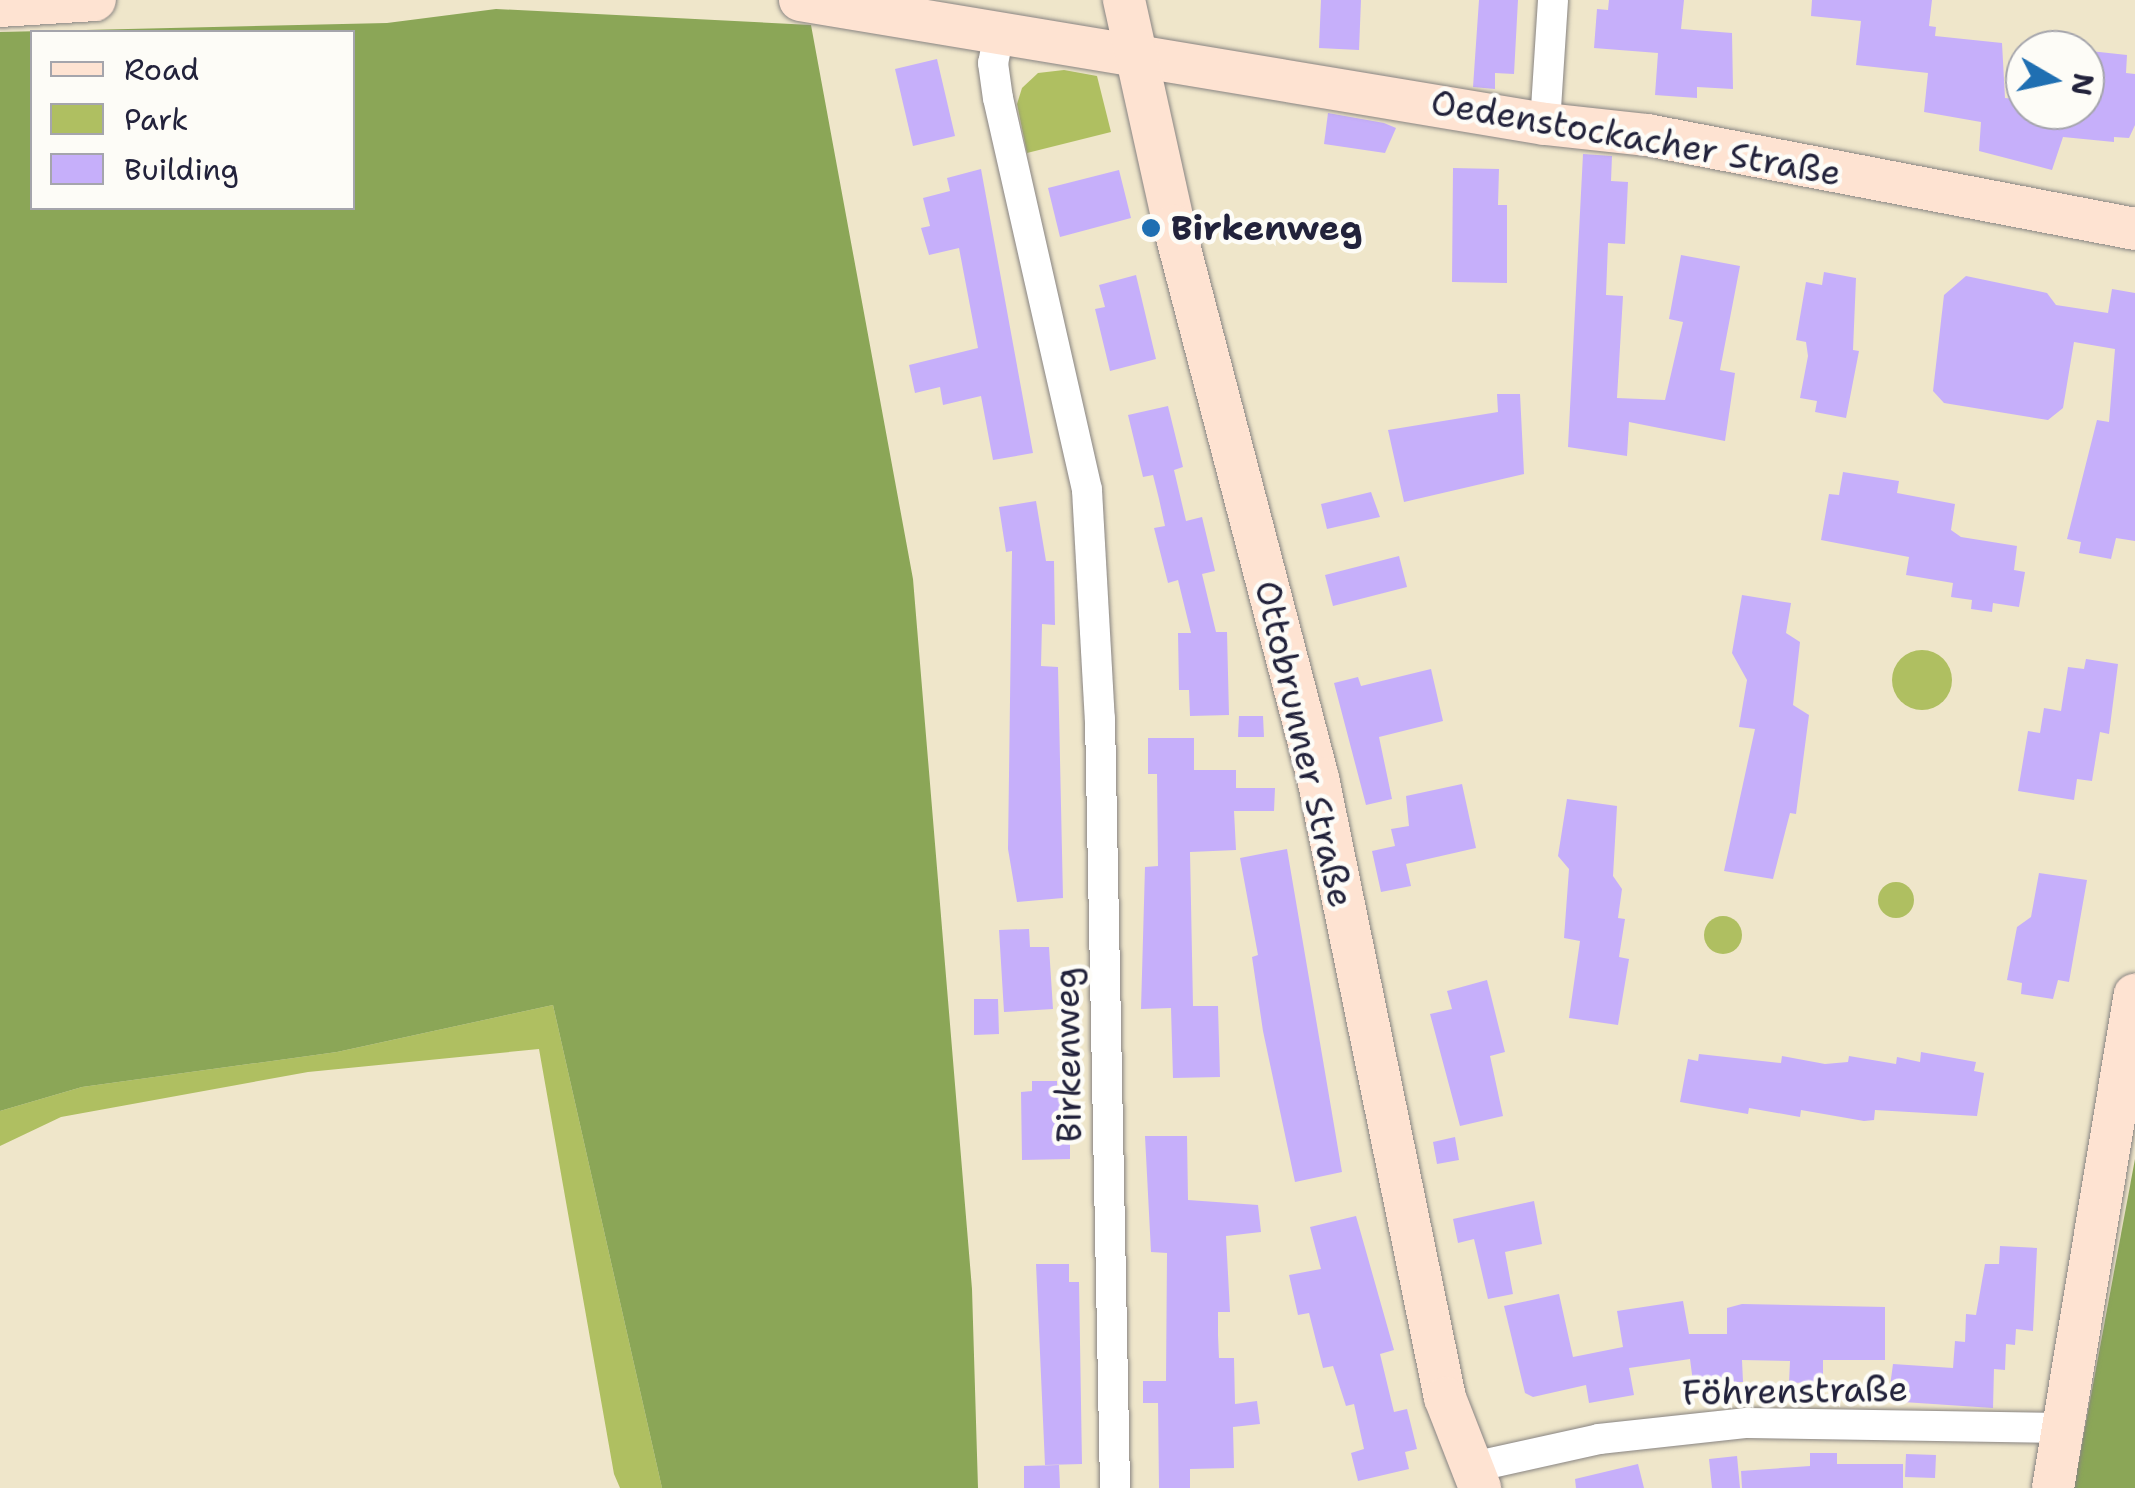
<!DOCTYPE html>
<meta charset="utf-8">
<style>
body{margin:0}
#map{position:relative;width:2135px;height:1488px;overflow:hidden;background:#efe6ca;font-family:"Shantell Sans",sans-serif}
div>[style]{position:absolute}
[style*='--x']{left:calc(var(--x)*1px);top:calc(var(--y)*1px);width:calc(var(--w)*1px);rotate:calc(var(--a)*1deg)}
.green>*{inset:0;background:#afbf61}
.round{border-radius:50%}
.forest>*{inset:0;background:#8ba657}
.building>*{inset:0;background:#c6affa}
.roads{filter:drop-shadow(0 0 2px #888482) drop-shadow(0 0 2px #888482)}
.street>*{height:30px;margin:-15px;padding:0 15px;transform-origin:15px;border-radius:15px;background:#fff}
.secondary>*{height:42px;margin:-21px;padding:0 21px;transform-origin:21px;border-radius:21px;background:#fee3d2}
.dots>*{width:28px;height:28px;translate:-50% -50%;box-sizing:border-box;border:5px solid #fdfcf7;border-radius:50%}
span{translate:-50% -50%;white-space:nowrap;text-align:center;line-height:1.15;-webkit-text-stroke:9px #fdfcf7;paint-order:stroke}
.street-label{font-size:35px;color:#22223b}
.poi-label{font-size:35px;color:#22223b;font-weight:700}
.left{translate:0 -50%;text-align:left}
.legend{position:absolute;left:30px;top:30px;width:325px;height:180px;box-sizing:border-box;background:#fdfcf7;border:2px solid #a5a5ac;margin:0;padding:12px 18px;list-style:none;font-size:30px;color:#22223b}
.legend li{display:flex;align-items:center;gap:20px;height:50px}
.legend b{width:50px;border:2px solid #a5a5ac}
.north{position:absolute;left:2005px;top:30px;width:100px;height:100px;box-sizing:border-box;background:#fdfcf7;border:2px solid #a5a5ac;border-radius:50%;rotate:99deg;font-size:28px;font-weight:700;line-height:40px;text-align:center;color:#22223b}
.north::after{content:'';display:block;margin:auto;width:35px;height:45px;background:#1f6fb2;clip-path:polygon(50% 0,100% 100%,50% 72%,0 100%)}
</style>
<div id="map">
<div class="green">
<i style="clip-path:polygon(1064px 70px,1097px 76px,1111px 132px,1027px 153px,1017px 104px,1022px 88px,1038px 73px)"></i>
<i class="round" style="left:1892px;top:650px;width:60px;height:60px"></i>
<i class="round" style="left:1878px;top:882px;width:36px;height:36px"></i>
<i class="round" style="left:1704px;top:916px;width:38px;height:38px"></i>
<i style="clip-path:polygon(553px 1005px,662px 1488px,620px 1488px,614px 1474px,539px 1049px,308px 1072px,61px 1117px,0 1146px,0 1111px,82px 1087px,337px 1052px)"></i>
</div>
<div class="forest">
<i style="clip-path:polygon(evenodd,496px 9px,811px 25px,913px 579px,972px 1289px,978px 1488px,662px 1488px,553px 1005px,337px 1052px,82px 1087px,0 1111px,0 32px,387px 23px,496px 9px,32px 32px,352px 32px,352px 208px,32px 208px,32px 32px)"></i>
<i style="clip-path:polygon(2135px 1159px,2135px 1488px,2074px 1488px,2084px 1433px)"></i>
</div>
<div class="building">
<i style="clip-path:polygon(1321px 0,1361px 0,1359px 50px,1319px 48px)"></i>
<i style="clip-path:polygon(1479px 0,1518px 0,1514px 74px,1495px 73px,1495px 89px,1473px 87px)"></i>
<i style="clip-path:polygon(1609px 0,1684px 0,1681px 29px,1732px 33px,1733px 89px,1697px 87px,1697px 98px,1655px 95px,1658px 53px,1594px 48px,1597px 9px,1608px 10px)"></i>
<i style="clip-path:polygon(1812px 0,1932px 0,1929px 26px,1936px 27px,1935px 36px,2002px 43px,2005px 98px,2025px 100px,2025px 110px,2085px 110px,2090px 51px,2127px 55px,2126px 73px,2135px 74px,2135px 125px,2129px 138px,2114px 137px,2114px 142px,2063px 137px,2052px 170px,1979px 151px,1981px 122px,1924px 112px,1928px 73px,1856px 65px,1861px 21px,1811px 16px)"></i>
<i style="clip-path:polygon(937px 59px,955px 136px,913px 146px,895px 69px)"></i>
<i style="clip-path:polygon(1328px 113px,1384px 123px,1396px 128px,1385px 153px,1324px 144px)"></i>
<i style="clip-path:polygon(1583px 154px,1612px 156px,1611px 181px,1628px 182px,1625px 244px,1608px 243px,1606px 295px,1623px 296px,1617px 398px,1665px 400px,1683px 322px,1669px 319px,1681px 255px,1740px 266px,1720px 370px,1735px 373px,1725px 441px,1629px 422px,1627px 456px,1568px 447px)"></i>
<i style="clip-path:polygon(1453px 168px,1499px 169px,1498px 205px,1507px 205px,1507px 283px,1452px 282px)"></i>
<i style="clip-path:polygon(981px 169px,1033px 453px,993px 460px,981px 396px,943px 405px,940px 387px,915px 393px,909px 365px,978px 348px,959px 248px,929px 255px,921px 228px,930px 226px,923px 198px,950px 191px,947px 178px)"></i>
<i style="clip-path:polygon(1119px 170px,1131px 218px,1060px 237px,1048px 188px)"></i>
<i style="clip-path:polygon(1824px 272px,1856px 278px,1853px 350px,1859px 351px,1846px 418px,1815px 412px,1817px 401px,1800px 398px,1808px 356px,1806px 342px,1796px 340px,1806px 282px,1822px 285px)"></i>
<i style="clip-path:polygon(1136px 275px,1156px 359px,1110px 371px,1095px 309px,1105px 307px,1099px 285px)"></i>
<i style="clip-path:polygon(1966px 276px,2047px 293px,2056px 305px,2108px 313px,2112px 289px,2135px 293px,2135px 541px,2116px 538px,2111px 559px,2079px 553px,2081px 542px,2067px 539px,2097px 420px,2109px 422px,2115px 349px,2074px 342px,2063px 408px,2048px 420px,1944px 403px,1933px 391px,1944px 295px)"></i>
<i style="clip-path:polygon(1497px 394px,1520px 394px,1524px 474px,1404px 502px,1388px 430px,1498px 412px)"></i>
<i style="clip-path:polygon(1168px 406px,1183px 467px,1174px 470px,1186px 521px,1202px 517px,1215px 571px,1202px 574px,1216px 632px,1227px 632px,1229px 715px,1190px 716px,1189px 690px,1179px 690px,1178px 633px,1191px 633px,1178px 580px,1168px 583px,1154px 528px,1165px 526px,1159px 499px,1153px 475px,1143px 477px,1128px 415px)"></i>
<i style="clip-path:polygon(1843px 472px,1899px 481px,1897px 493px,1955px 504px,1951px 530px,1961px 537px,2017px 546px,2014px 570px,2025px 572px,2019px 607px,1993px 603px,1992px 612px,1971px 609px,1972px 600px,1951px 597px,1953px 583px,1906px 575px,1909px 557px,1821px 540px,1829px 494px,1839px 495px)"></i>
<i style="clip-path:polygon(1371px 492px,1380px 517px,1327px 529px,1321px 504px)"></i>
<i style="clip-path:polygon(1036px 501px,1046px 561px,1054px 561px,1055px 625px,1042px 624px,1041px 666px,1058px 667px,1063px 898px,1017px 902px,1008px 849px,1012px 551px,1006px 552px,999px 507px)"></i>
<i style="clip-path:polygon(1399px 556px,1407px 587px,1333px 606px,1325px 575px)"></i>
<i style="clip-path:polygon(1742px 595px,1791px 603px,1786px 633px,1800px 642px,1793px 705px,1809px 715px,1796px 814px,1790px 813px,1773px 879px,1724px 871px,1755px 729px,1739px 727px,1747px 680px,1732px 653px)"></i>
<i style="clip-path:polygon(2086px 659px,2118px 664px,2109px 734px,2100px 732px,2092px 781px,2077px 779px,2074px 800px,2018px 791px,2028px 731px,2040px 733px,2044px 708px,2061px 711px,2068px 667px,2084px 669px)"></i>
<i style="clip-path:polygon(1431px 669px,1443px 721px,1379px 737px,1392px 799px,1366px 805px,1334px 683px,1358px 677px,1361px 686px)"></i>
<i style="clip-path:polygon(1239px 716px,1263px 716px,1264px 737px,1238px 737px)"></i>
<i style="clip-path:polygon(1148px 738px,1194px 738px,1194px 770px,1236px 770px,1236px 788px,1275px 788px,1274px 811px,1234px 811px,1236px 850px,1190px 852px,1193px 1006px,1218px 1006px,1220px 1077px,1173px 1078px,1171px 1008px,1141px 1009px,1145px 867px,1158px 866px,1157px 774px,1148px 774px)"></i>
<i style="clip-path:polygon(1462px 784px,1476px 848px,1406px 864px,1411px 886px,1381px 892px,1372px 851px,1395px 846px,1391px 829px,1409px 826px,1406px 796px)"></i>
<i style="clip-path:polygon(1567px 799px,1617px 806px,1613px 876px,1622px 889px,1618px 918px,1625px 919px,1619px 957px,1629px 959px,1618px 1025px,1569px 1018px,1580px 941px,1564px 938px,1569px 869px,1558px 856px)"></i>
<i style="clip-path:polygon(1287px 849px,1342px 1172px,1295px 1182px,1263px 1031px,1252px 957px,1258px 955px,1240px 858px)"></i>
<i style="clip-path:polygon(2039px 873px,2087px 880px,2069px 982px,2058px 980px,2053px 999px,2021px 994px,2022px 983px,2007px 980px,2017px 927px,2031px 917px)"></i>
<i style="clip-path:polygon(1029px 929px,1030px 947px,1049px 947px,1053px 1009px,1004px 1012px,999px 930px)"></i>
<i style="clip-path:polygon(1487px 980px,1505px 1052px,1490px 1056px,1503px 1116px,1460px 1126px,1430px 1014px,1452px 1009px,1447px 991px)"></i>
<i style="clip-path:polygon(974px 999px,998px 999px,999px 1034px,974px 1035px)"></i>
<i style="clip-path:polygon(1921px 1052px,1976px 1062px,1974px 1071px,1984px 1073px,1977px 1116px,1875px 1110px,1874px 1120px,1864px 1121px,1801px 1110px,1800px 1117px,1749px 1108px,1748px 1114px,1680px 1102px,1688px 1059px,1698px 1061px,1699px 1054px,1781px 1063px,1782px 1056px,1825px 1064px,1848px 1062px,1849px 1056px,1896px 1064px,1897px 1057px,1920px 1062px)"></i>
<i style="clip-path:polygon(1032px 1081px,1057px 1081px,1057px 1091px,1070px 1091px,1070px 1159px,1022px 1160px,1021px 1092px,1032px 1091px)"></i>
<i style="clip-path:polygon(1145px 1136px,1187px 1136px,1188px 1200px,1258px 1205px,1261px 1232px,1226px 1236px,1230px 1312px,1218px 1312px,1218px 1335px,1219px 1358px,1234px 1358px,1235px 1404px,1257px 1401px,1260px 1424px,1233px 1427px,1234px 1468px,1190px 1469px,1190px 1488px,1159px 1488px,1158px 1403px,1143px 1403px,1143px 1381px,1166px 1381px,1167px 1253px,1151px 1252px)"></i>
<i style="clip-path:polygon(1455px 1137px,1459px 1160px,1437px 1164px,1433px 1142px)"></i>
<i style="clip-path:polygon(1534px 1201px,1542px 1244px,1505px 1252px,1513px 1294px,1488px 1299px,1474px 1239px,1458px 1243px,1453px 1219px)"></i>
<i style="clip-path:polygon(1356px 1216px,1394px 1350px,1380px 1354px,1394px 1412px,1407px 1409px,1417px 1449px,1405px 1452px,1409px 1469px,1358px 1481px,1351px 1453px,1364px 1449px,1354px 1404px,1346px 1406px,1333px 1366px,1323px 1368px,1309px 1313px,1298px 1315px,1289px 1275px,1321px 1269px,1310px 1227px)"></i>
<i style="clip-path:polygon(2000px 1246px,2037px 1248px,2033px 1331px,2016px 1329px,2015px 1345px,2006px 1344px,2005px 1370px,1994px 1369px,1993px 1408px,1888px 1401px,1893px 1364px,1953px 1368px,1955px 1341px,1965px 1342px,1966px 1314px,1976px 1315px,1985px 1264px,1999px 1264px)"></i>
<i style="clip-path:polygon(1036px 1264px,1069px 1264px,1069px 1282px,1079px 1282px,1082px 1464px,1045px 1465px)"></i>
<i style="clip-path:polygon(1559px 1294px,1573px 1357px,1623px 1347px,1617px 1311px,1683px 1301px,1689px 1334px,1727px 1334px,1727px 1308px,1742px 1304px,1885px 1307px,1885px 1360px,1823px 1360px,1823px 1382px,1789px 1383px,1790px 1361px,1742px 1360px,1743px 1382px,1693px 1382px,1690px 1359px,1629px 1368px,1634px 1395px,1589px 1403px,1586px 1385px,1533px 1397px,1525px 1393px,1504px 1306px)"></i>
<i style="clip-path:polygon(1810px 1453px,1837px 1453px,1837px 1464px,1903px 1464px,1903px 1488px,1742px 1488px,1741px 1471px,1810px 1466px)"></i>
<i style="clip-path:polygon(1906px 1454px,1936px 1455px,1935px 1478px,1905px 1477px)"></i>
<i style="clip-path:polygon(1737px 1456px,1740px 1488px,1712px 1488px,1709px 1459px)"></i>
<i style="clip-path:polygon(1638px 1464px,1644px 1488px,1576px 1488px,1575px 1479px)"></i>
<i style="clip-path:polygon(1059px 1465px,1060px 1488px,1024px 1488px,1024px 1466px)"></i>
</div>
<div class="roads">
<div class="street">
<i style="--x:999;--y:33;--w:31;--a:101"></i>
<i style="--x:993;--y:63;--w:35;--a:82"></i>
<i style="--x:998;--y:98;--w:402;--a:77.2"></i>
<i style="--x:1087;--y:490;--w:229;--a:86.8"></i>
<i style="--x:1100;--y:719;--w:769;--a:88.88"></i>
<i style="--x:1545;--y:124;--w:124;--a:-86.3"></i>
<i style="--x:1473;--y:1467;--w:129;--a:-12.5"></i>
<i style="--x:1599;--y:1439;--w:149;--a:-6.2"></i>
<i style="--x:1747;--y:1423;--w:316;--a:0.9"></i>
</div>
<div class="secondary">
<i style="--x:800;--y:0;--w:755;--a:9.45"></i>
<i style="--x:1545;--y:124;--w:103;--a:6.2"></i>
<i style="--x:1647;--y:135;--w:497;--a:10.9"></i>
<i style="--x:1124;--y:0;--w:231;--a:77.5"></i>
<i style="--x:1174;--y:226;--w:570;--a:75.38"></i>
<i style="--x:1318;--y:778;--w:633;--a:78.42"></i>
<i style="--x:1445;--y:1398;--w:97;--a:68.7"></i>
<i style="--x:0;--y:6;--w:95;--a:-3.6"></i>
<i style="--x:2053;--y:1488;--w:500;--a:-80.6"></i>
</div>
</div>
<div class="dots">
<i style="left:1151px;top:228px;background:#1f6fb2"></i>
</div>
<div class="street-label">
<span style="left:1636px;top:138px;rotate:10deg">Oedenstockacher Straße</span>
<span style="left:1304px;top:744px;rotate:77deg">Ottobrunner Straße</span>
<span style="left:1068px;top:1055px;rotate:-91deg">Birkenweg</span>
<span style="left:1795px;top:1391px;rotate:-1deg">Föhrenstraße</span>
</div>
<div class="poi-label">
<span class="left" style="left:1171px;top:228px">Birkenweg</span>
</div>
<ul class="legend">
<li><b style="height:12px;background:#fee3d2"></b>Road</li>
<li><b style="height:28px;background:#afbf61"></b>Park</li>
<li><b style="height:28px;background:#c6affa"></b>Building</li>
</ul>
<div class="north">N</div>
</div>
